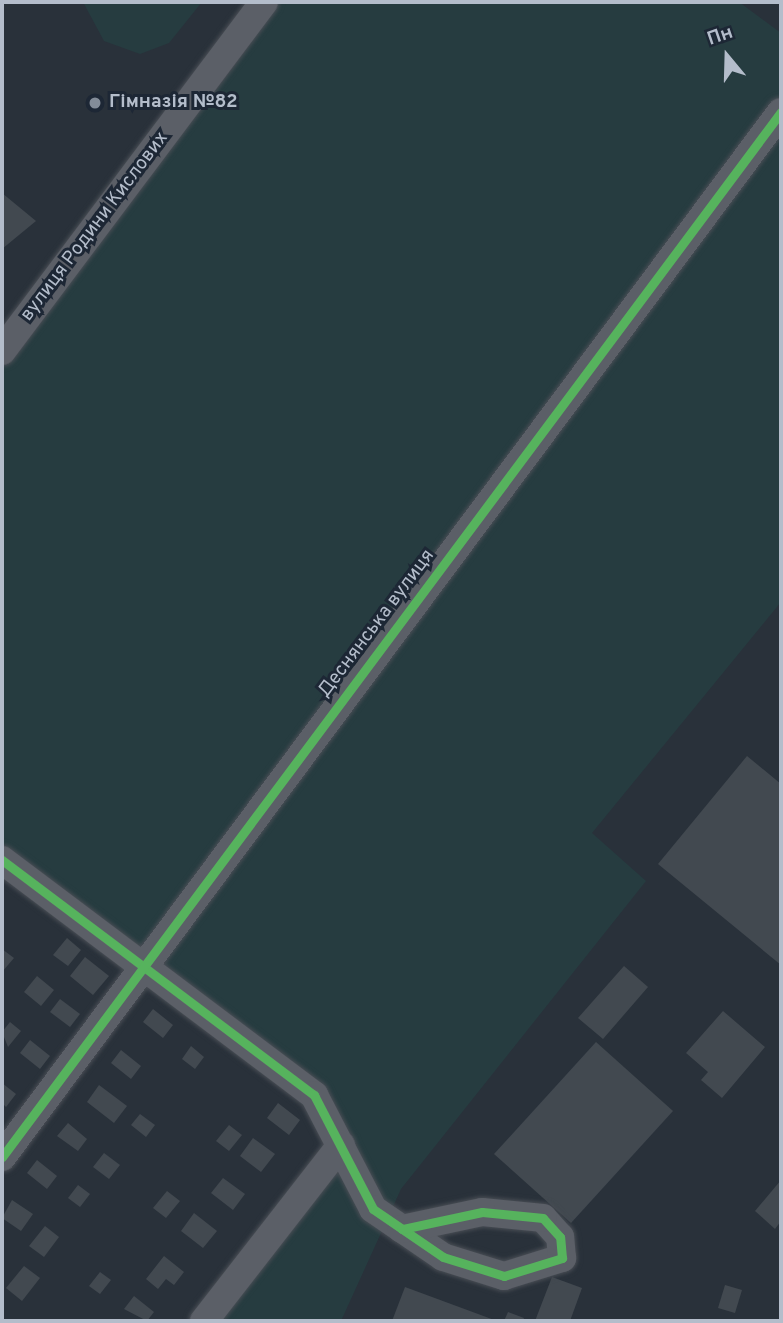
<!DOCTYPE html>
<meta charset="utf-8">
<style>
body{margin:0}
#map{position:relative;width:783px;height:1323px;overflow:hidden;background:#29313a;font-family:Overpass,sans-serif}
div>[style]{position:absolute}
[style*='--x']{left:calc(var(--x)*1px);top:calc(var(--y)*1px);width:calc(var(--w)*1px);rotate:calc(var(--a)*1deg)}
.green>*{inset:0;background:#263c40}
.building>*{inset:0;background:#424950}
.roads{filter:drop-shadow(0 0 2px #484d54) drop-shadow(0 0 2px #484d54)}
.minor>*{height:28px;margin:-14px;padding:0 14px;transform-origin:14px;border-radius:14px;background:#5b5f67}
.cycleway>*{height:9px;margin:-4.5px;padding:0 4.5px;transform-origin:4.5px;border-radius:4.5px;background:#56b35d}
.dots>*{width:19px;height:19px;translate:-50% -50%;box-sizing:border-box;border:4px solid #1d2735;border-radius:50%}
span{translate:-50% -50%;white-space:nowrap;text-align:center;line-height:1.15;-webkit-text-stroke:6px #1d2735;paint-order:stroke}
.poi-label{font-size:19px;color:#b4bdcb;font-weight:700}
.left{translate:0 -50%;text-align:left}
.street-label{font-size:19px;color:#b4bdcb}
.frame{position:absolute;inset:0;border:4px solid #b4bdcb;pointer-events:none}
.north{position:absolute;left:692px;top:21px;width:70px;height:70px;-webkit-text-stroke:5px #1d2735;paint-order:stroke;rotate:341deg;font-size:19px;font-weight:700;line-height:28px;text-align:center;color:#b4bdcb}
.north::after{content:'';display:block;margin:auto;width:24px;height:32px;background:#b4bdcb;clip-path:polygon(50% 0,100% 100%,50% 72%,0 100%)}
</style>
<div id="map">
<div class="green">
<i style="clip-path:polygon(83px 2px,202px 2px,169px 43px,140px 54px,104px 41px)"></i>
<i style="clip-path:polygon(264px 2px,739px 2px,781px 33px,781px 602px,592px 833px,646px 881px,401px 1189px,341px 1321px,204px 1321px,341px 1145px,331px 1119px,2px 860px,2px 352px)"></i>
</div>
<div class="building">
<i style="clip-path:polygon(2px 193px,36px 221px,2px 249px)"></i>
<i style="clip-path:polygon(747px 756px,781px 784px,781px 965px,658px 864px)"></i>
<i style="clip-path:polygon(67px 938px,81px 950px,68px 966px,53px 955px)"></i>
<i style="clip-path:polygon(2px 949px,14px 958px,2px 972px)"></i>
<i style="clip-path:polygon(85px 957px,109px 976px,93px 995px,70px 976px)"></i>
<i style="clip-path:polygon(624px 966px,648px 987px,603px 1039px,578px 1018px)"></i>
<i style="clip-path:polygon(37px 976px,54px 990px,41px 1006px,24px 992px)"></i>
<i style="clip-path:polygon(60px 999px,80px 1014px,70px 1027px,50px 1012px)"></i>
<i style="clip-path:polygon(153px 1009px,173px 1025px,163px 1038px,143px 1022px)"></i>
<i style="clip-path:polygon(723px 1011px,765px 1047px,722px 1098px,701px 1080px,708px 1072px,686px 1053px)"></i>
<i style="clip-path:polygon(10px 1022px,21px 1031px,8px 1047px,2px 1032px)"></i>
<i style="clip-path:polygon(30px 1040px,50px 1056px,40px 1069px,20px 1053px)"></i>
<i style="clip-path:polygon(596px 1042px,673px 1111px,571px 1223px,494px 1154px)"></i>
<i style="clip-path:polygon(191px 1046px,204px 1057px,195px 1069px,182px 1059px)"></i>
<i style="clip-path:polygon(121px 1050px,141px 1066px,131px 1079px,111px 1063px)"></i>
<i style="clip-path:polygon(2px 1083px,16px 1094px,6px 1107px,2px 1103px)"></i>
<i style="clip-path:polygon(99px 1085px,127px 1106px,114px 1123px,87px 1102px)"></i>
<i style="clip-path:polygon(278px 1103px,300px 1120px,289px 1135px,267px 1118px)"></i>
<i style="clip-path:polygon(140px 1114px,155px 1125px,146px 1137px,131px 1125px)"></i>
<i style="clip-path:polygon(68px 1123px,87px 1139px,78px 1151px,57px 1136px)"></i>
<i style="clip-path:polygon(229px 1125px,242px 1135px,229px 1151px,216px 1141px)"></i>
<i style="clip-path:polygon(253px 1138px,275px 1154px,261px 1172px,240px 1156px)"></i>
<i style="clip-path:polygon(104px 1153px,120px 1165px,109px 1179px,93px 1167px)"></i>
<i style="clip-path:polygon(37px 1160px,57px 1176px,47px 1189px,27px 1173px)"></i>
<i style="clip-path:polygon(223px 1178px,245px 1194px,233px 1210px,211px 1193px)"></i>
<i style="clip-path:polygon(781px 1180px,781px 1221px,775px 1229px,755px 1211px)"></i>
<i style="clip-path:polygon(78px 1185px,90px 1194px,80px 1207px,68px 1198px)"></i>
<i style="clip-path:polygon(167px 1191px,180px 1201px,166px 1218px,153px 1208px)"></i>
<i style="clip-path:polygon(12px 1200px,33px 1214px,21px 1231px,2px 1218px)"></i>
<i style="clip-path:polygon(194px 1213px,217px 1231px,203px 1248px,181px 1231px)"></i>
<i style="clip-path:polygon(45px 1226px,59px 1237px,44px 1257px,29px 1246px)"></i>
<i style="clip-path:polygon(164px 1256px,184px 1272px,174px 1285px,166px 1279px,158px 1289px,146px 1279px)"></i>
<i style="clip-path:polygon(24px 1266px,40px 1278px,22px 1301px,6px 1288px)"></i>
<i style="clip-path:polygon(100px 1272px,111px 1280px,100px 1294px,89px 1286px)"></i>
<i style="clip-path:polygon(552px 1277px,582px 1288px,570px 1321px,535px 1321px)"></i>
<i style="clip-path:polygon(725px 1285px,742px 1290px,735px 1313px,718px 1308px)"></i>
<i style="clip-path:polygon(405px 1287px,497px 1321px,392px 1321px)"></i>
<i style="clip-path:polygon(134px 1296px,154px 1312px,147px 1321px,124px 1309px)"></i>
<i style="clip-path:polygon(508px 1312px,524px 1318px,523px 1321px,504px 1321px)"></i>
</div>
<div class="roads">
<div class="minor">
<i style="--x:2;--y:351;--w:436;--a:-53.1"></i>
<i style="--x:2;--y:860;--w:391;--a:37"></i>
<i style="--x:314;--y:1095;--w:128;--a:62.6"></i>
<i style="--x:373;--y:1209;--w:85;--a:34.4"></i>
<i style="--x:443;--y:1257;--w:64;--a:17.3"></i>
<i style="--x:504;--y:1276;--w:61;--a:-17.2"></i>
<i style="--x:562;--y:1258;--w:21;--a:-95"></i>
<i style="--x:560;--y:1237;--w:25;--a:-132"></i>
<i style="--x:543;--y:1218;--w:61;--a:-174.4"></i>
<i style="--x:482;--y:1212;--w:82;--a:168"></i>
<i style="--x:2;--y:1157;--w:1303;--a:-53.3"></i>
<i style="--x:204;--y:1321;--w:223;--a:-52.1"></i>
</div>
</div>
<div class="cycleway">
<i style="--x:2;--y:860;--w:391;--a:37"></i>
<i style="--x:314;--y:1095;--w:128;--a:62.6"></i>
<i style="--x:373;--y:1209;--w:85;--a:34.4"></i>
<i style="--x:443;--y:1257;--w:64;--a:17.3"></i>
<i style="--x:504;--y:1276;--w:61;--a:-17.2"></i>
<i style="--x:562;--y:1258;--w:21;--a:-95"></i>
<i style="--x:560;--y:1237;--w:25;--a:-132"></i>
<i style="--x:543;--y:1218;--w:61;--a:-174.4"></i>
<i style="--x:482;--y:1212;--w:82;--a:168"></i>
<i style="--x:2;--y:1157;--w:1303;--a:-53.3"></i>
</div>
<div class="dots">
<i style="left:95px;top:103px;background:#838c98"></i>
</div>
<div class="poi-label">
<span class="left" style="left:109px;top:103px">Гімназія №82</span>
</div>
<div class="street-label">
<span style="left:95px;top:227px;rotate:-53deg">вулиця Родини Кислових</span>
<span style="left:377px;top:624px;rotate:-53deg">Деснянська вулиця</span>
</div>
<div class="frame"></div>
<div class="north">Пн</div>
</div>
